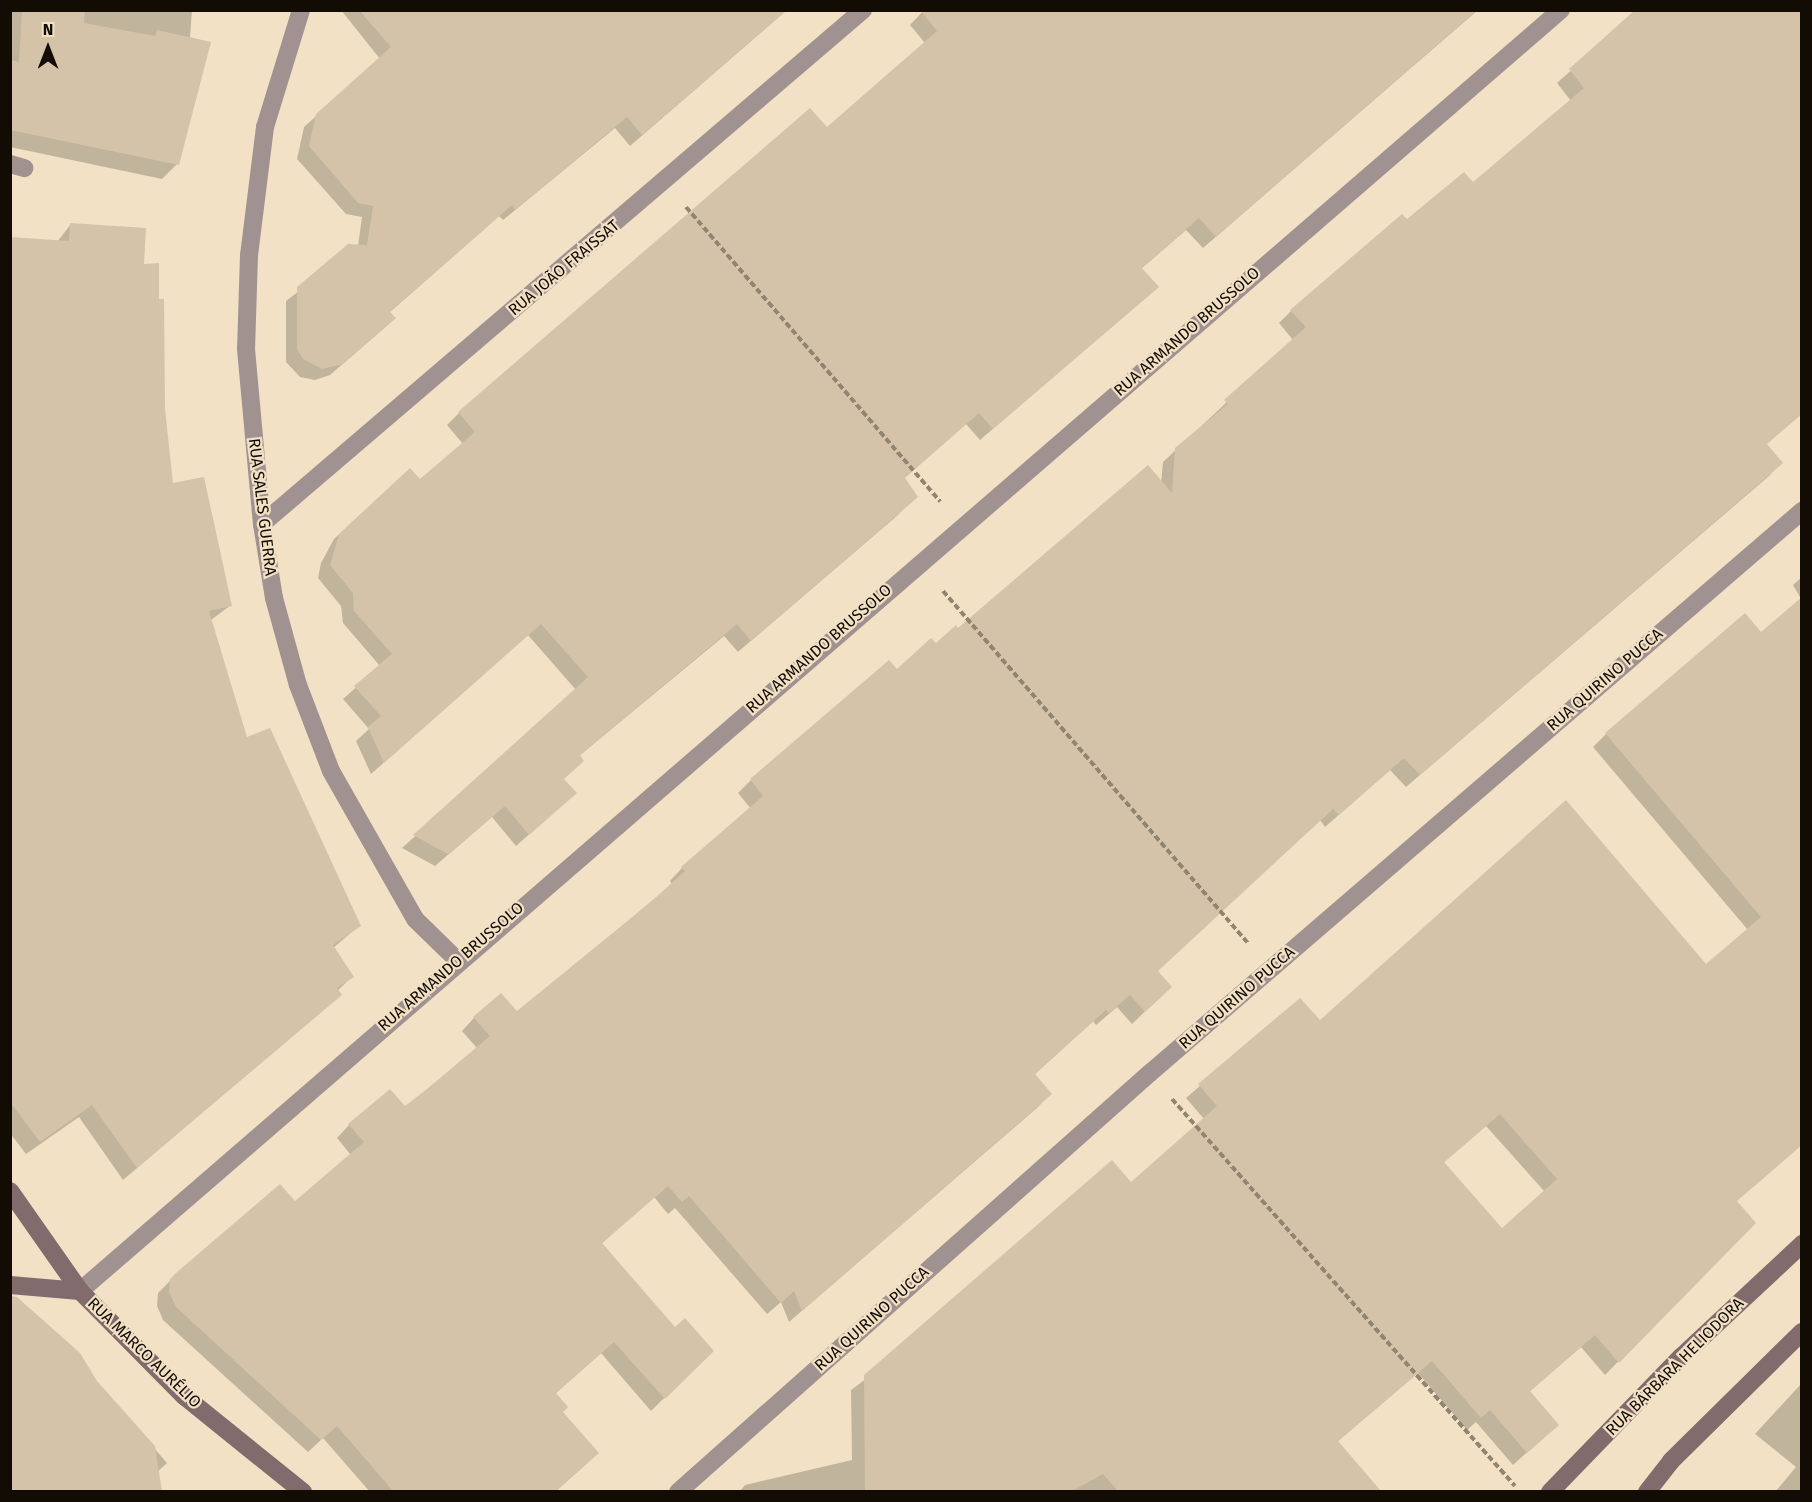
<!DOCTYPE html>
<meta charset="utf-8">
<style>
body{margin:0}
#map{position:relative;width:1812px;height:1502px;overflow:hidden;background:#f2e1c5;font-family:"Fira Sans",sans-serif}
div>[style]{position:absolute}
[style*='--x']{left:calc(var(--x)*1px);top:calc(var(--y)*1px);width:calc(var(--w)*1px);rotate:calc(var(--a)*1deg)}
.shadow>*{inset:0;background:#0003}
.building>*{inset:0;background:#d4c3a8}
.path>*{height:4px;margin-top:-2px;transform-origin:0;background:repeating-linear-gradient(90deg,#918571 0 6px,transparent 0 9px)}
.lane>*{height:18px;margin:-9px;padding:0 9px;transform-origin:9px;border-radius:9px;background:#a19292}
.street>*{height:18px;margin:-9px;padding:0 9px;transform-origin:9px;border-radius:9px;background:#a19292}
.secondary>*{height:18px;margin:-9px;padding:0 9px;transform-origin:9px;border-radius:9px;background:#816b6c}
span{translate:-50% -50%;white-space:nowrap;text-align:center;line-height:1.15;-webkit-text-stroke:4.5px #f2e1c5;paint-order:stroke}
.street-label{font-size:16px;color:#120c04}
.frame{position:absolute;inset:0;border:12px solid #120c04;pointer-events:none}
.north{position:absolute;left:18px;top:18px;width:60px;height:60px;-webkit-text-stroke:4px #f2e1c5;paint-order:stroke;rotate:0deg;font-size:16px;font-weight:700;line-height:24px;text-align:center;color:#120c04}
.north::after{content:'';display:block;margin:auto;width:21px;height:27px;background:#120c04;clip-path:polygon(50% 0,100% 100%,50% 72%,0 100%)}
</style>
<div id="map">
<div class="shadow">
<i style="clip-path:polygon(10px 10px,192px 10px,190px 38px,210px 43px,177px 164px,162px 179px,10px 147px)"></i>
<i style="clip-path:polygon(341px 10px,787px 10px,630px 146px,615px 128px,503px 220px,499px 216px,389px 313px,394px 318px,382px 330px,330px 375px,315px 380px,300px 377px,286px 362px,286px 301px,358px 246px,362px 217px,346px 214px,297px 159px,304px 127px,380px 59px)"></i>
<i style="clip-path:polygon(924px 10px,1478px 10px,1203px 248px,1186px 230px,1141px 269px,1144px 299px,980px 440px,966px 424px,903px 479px,910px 502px,898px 515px,738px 652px,724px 636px,579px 756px,562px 779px,562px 805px,516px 846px,492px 817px,435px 866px,402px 848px,576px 690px,528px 635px,371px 774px,356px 741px,369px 729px,343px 699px,380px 666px,343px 623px,341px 606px,318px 578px,321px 563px,334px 539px,410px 470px,420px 481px,463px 444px,447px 425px,459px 413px,827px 129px,925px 43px,910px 25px)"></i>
<i style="clip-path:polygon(1639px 10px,1765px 445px,1781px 463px,1769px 476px,1406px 787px,1390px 770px,1325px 827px,1320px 820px,1156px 971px,1157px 1000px,1132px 1024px,1117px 1007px,1096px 1025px,1093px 1021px,1034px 1075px,1050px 1094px,1038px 1107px,789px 1322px,781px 1302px,767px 1314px,675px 1208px,668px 1214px,654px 1197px,601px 1244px,674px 1329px,712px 1351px,651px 1411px,601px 1353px,555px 1394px,584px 1466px,555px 1492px,370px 1492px,323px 1438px,308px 1452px,163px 1320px,157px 1306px,158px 1293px,171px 1280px,295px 1203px,351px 1155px,337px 1138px,349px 1125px,405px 1108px,477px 1048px,462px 1031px,474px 1018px,517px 1014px,672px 884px,670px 881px,682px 868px,751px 809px,738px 793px,751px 780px,1161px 483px,1163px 462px,1293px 340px,1279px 323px,1291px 311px,1407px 221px,1473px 184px,1571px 101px,1557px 83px)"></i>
<i style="clip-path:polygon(71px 224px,143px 265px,171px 485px,231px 605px,211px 620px,246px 739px,359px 926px,333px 948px,352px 977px,337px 991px,340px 995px,123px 1180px,79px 1117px,26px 1154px,10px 1133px,10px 239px,57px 242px)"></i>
<i style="clip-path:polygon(evenodd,1802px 577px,1802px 1144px,1735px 1202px,1754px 1223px,1605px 1375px,1581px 1347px,1529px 1392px,1544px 1437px,1513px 1465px,1476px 1422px,1467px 1430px,1418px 1373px,1337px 1442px,1379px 1492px,739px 1492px,745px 1485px,852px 1460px,851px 1390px,1131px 1184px,1204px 1119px,1186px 1098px,1300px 1000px,1319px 1022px,1706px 966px,1748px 930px,1593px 747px,1606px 734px,1761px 634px,1801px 599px,1793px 585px,1802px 577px,1486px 1126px,1545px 1192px,1502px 1230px,1443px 1163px,1486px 1126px)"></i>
<i style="clip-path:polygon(10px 1310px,96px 1381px,167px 1463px,155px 1474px,122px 1479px,140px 1492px,10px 1492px)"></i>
<i style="clip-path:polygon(1802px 1383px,1802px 1492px,1775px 1492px,1796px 1467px,1755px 1434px)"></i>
</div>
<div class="building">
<i style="clip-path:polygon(22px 10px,85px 10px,84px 23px,155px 36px,157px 30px,211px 42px,179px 165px,10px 130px,10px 60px,19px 62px)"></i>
<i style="clip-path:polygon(359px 10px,787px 10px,642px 135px,627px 117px,515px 210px,512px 205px,390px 312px,396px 318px,343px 364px,322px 369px,303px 359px,297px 349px,297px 287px,348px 244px,367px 245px,373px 206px,358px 203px,309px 146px,316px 114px,391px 47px)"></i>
<i style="clip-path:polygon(920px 10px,1477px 10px,1216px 237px,1199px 218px,1142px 268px,1159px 287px,993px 429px,979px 413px,905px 478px,918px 497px,751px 641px,737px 624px,580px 755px,584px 761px,564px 779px,577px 793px,529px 835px,505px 806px,448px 854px,413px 835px,588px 677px,541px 624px,384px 763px,368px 727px,381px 716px,354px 686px,392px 654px,354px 611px,353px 593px,330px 565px,339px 534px,410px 468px,420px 479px,475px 432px,458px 412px,810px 108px,827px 127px,937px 31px)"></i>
<i style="clip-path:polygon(1635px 10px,1802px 10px,1802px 414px,1767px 444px,1783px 463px,1420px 775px,1404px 758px,1339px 815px,1333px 809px,1158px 971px,1172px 987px,1145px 1012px,1130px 995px,1109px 1013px,1106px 1010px,1035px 1074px,1052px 1094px,802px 1311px,794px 1291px,781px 1303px,689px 1196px,682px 1202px,668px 1186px,602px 1243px,675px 1327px,685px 1318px,714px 1351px,665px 1399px,614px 1342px,556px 1393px,568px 1407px,563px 1412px,599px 1453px,556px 1491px,393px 1491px,337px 1426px,321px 1440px,176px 1307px,169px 1292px,170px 1279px,176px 1273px,280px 1184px,295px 1201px,364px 1142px,348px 1124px,390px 1089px,405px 1106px,427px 1089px,490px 1036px,473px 1017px,501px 993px,517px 1011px,652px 901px,685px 871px,681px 867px,763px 796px,750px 779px,889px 660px,897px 669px,931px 638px,936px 643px,956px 625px,958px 628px,1148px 465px,1172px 493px,1175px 448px,1228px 404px,1224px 400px,1306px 327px,1290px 310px,1402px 214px,1407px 219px,1464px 172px,1473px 182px,1584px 88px,1569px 69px)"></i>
<i style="clip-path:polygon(70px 223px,146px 228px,144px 264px,159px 263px,159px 299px,164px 299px,165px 409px,173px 483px,204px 477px,232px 606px,209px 611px,247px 737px,270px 728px,361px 926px,333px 945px,354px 977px,337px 988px,342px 995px,137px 1168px,92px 1105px,40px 1142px,10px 1102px,10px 237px,69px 241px)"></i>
<i style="clip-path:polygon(evenodd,1802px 597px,1802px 1145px,1737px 1201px,1756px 1223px,1619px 1363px,1595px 1335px,1530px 1391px,1559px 1425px,1527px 1453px,1490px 1410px,1481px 1418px,1432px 1361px,1338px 1441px,1381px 1491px,1118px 1491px,1103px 1474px,1072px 1491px,865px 1491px,864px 1375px,1112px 1160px,1131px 1182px,1217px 1106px,1198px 1084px,1300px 998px,1320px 1020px,1566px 800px,1706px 964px,1761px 917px,1605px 733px,1745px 613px,1761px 632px,1802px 597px,1500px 1114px,1557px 1179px,1502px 1228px,1444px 1162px,1500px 1114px)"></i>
<i style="clip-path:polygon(10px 1296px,17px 1297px,80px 1353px,97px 1381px,155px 1446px,162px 1491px,10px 1491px)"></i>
</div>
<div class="path">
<i style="--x:686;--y:207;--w:389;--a:49.2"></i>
<i style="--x:943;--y:591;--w:466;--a:49.1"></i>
<i style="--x:1172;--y:1099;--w:517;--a:48.45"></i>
</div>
<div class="lane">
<i style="--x:10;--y:164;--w:15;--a:16"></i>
</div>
<div class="street">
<i style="--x:301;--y:10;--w:122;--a:107.1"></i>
<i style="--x:265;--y:127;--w:129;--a:97.1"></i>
<i style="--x:249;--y:255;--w:94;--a:91.8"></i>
<i style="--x:246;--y:349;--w:176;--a:84.8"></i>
<i style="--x:262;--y:524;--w:75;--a:80.8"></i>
<i style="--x:274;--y:598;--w:90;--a:74.6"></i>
<i style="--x:298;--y:685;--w:92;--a:69"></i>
<i style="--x:331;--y:771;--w:170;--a:60.4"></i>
<i style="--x:415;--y:919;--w:60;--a:44.3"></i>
<i style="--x:262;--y:524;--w:791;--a:-40.54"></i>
<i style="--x:80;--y:1291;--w:1958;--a:-40.86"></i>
<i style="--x:678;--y:1492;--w:631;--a:-41.6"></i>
<i style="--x:1150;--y:1073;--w:861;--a:-40.76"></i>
</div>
<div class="secondary">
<i style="--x:10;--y:1191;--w:122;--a:55"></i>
<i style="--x:80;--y:1291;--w:148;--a:45.3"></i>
<i style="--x:184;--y:1396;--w:153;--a:38.9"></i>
<i style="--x:10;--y:1285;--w:70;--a:4.9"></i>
<i style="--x:1550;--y:1492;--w:188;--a:-45.9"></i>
<i style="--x:1681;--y:1357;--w:166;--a:-43"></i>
<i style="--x:1647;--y:1492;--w:39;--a:-52"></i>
<i style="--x:1671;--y:1461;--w:184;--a:-44.6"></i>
</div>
<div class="street-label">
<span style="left:564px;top:268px;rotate:-40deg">RUA JOÃO FRAISSAT</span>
<span style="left:1187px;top:332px;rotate:-41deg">RUA ARMANDO BRUSSOLO</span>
<span style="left:262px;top:507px;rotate:83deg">RUA SALES GUERRA</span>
<span style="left:819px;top:649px;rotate:-41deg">RUA ARMANDO BRUSSOLO</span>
<span style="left:1605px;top:680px;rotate:-41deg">RUA QUIRINO PUCCA</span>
<span style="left:451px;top:967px;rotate:-41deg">RUA ARMANDO BRUSSOLO</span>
<span style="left:1237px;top:998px;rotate:-41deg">RUA QUIRINO PUCCA</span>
<span style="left:872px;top:1319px;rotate:-42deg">RUA QUIRINO PUCCA</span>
<span style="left:144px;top:1353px;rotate:44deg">RUA MARCO AURÉLIO</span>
<span style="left:1675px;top:1367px;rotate:-45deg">RUA BÁRBARA HELIODORA</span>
</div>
<div class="frame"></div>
<div class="north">N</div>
</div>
